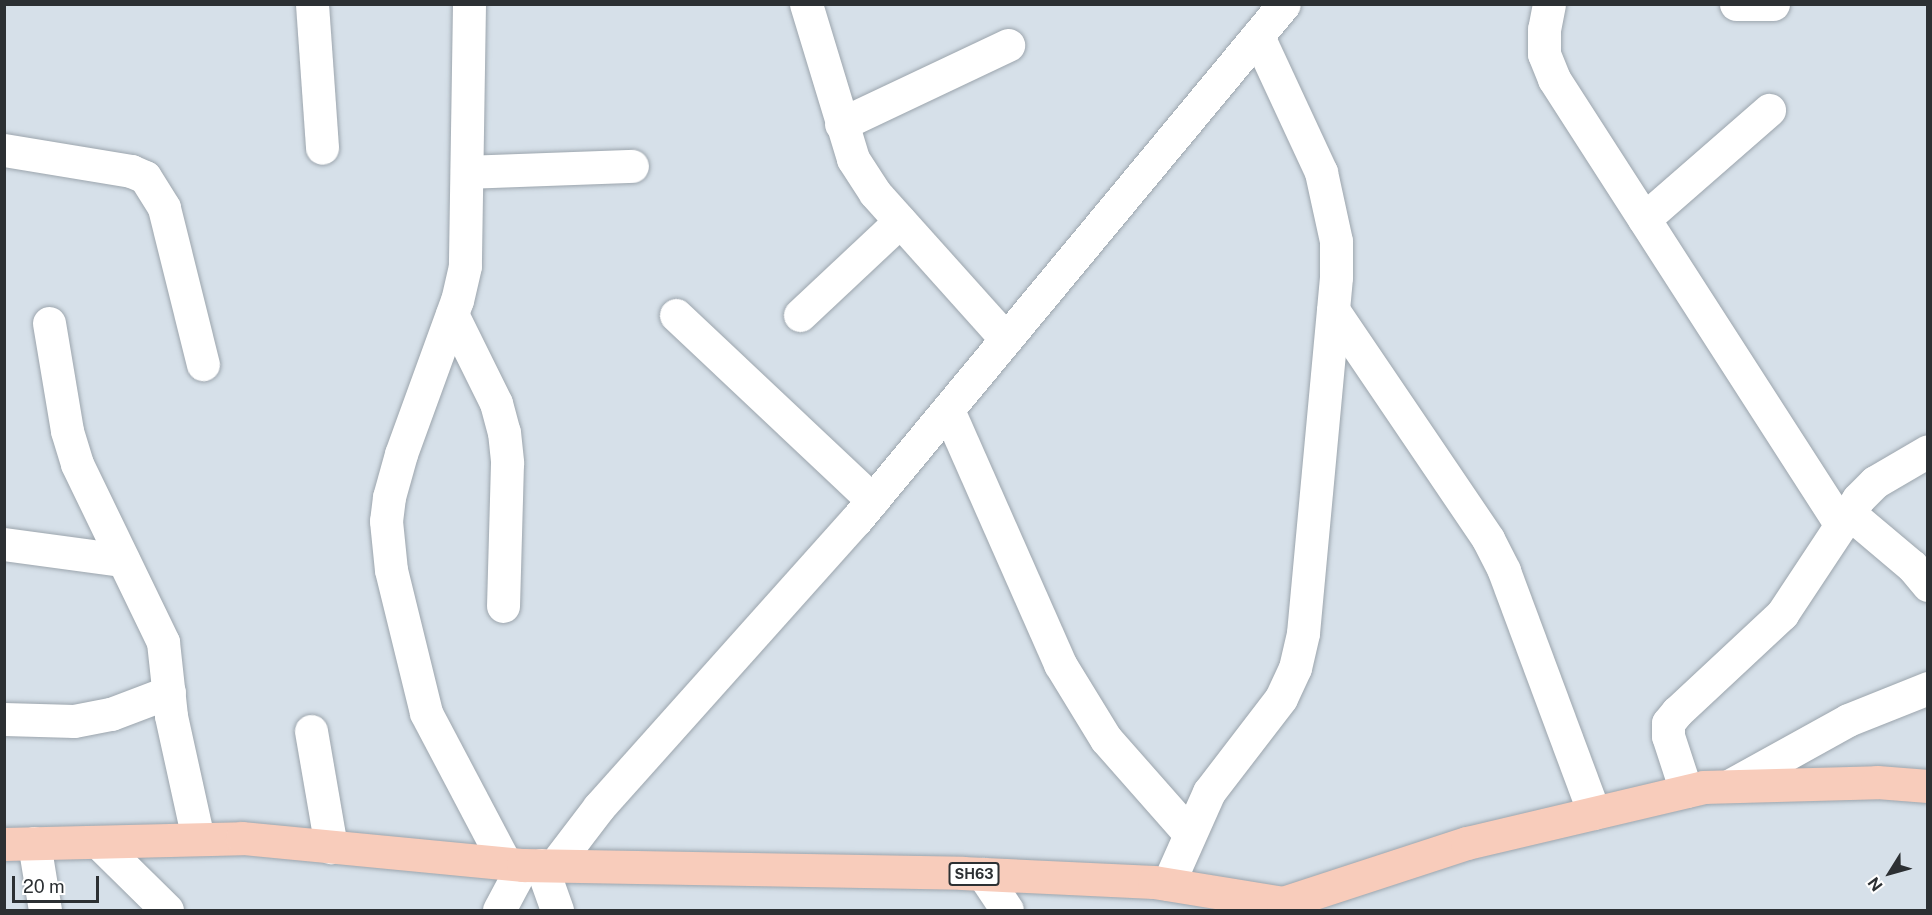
<!DOCTYPE html>
<style>
body{margin:0}
#map{position:relative;width:1932px;height:915px;overflow:hidden;background:#d6e0e9;font-family:"Public Sans",sans-serif}
div>[style]{position:absolute}
[style*='--x']{left:calc(var(--x)*1px);top:calc(var(--y)*1px);width:calc(var(--w)*1px);rotate:calc(var(--a)*1deg)}
.roads{filter:drop-shadow(0 0 2px #9ca5ad) drop-shadow(0 0 2px #9ca5ad)}
.minor>*{height:33px;margin:-16.5px;padding:0 16.5px;transform-origin:16.5px;border-radius:16.5px;background:#fff}
.major>*{height:33px;margin:-16.5px;padding:0 16.5px;transform-origin:16.5px;border-radius:16.5px;background:#f8ccbb}
span{translate:-50% -50%;white-space:nowrap;text-align:center;line-height:1.15;-webkit-text-stroke:6px #fff;paint-order:stroke}
.shield-label span{padding:2px 4px;background:#fff;border:2px solid;border-radius:4px;-webkit-text-stroke-width:0}
.shield-label{font-size:14px;color:#2c3033;font-weight:700}
.frame{position:absolute;inset:0;border:6px solid #2c3033;pointer-events:none}
.north{position:absolute;left:1860px;top:843px;width:60px;height:60px;-webkit-text-stroke:4px #fff;paint-order:stroke;rotate:233deg;font-size:16px;font-weight:700;line-height:24px;text-align:center;color:#2c3033}
.north::after{content:'';display:block;margin:auto;width:21px;height:27px;background:#2c3033;clip-path:polygon(50% 0,100% 100%,50% 72%,0 100%)}
.scale{position:absolute;left:12px;top:876px;width:87px;height:27px;box-sizing:border-box;border:3px solid #2c3033;border-top:0;padding-left:8px;font-size:18px;line-height:21px;white-space:nowrap;color:#2c3033;-webkit-text-stroke:4px #fff;paint-order:stroke}
</style>
<div id="map">
<div class="roads">
<div class="minor">
<i style="--x:312;--y:4;--w:144;--a:86"></i>
<i style="--x:469;--y:4;--w:262;--a:90.9"></i>
<i style="--x:465;--y:266;--w:35;--a:103"></i>
<i style="--x:457;--y:300;--w:164;--a:110"></i>
<i style="--x:401;--y:454;--w:45;--a:105.6"></i>
<i style="--x:389;--y:497;--w:24;--a:97"></i>
<i style="--x:386;--y:521;--w:49;--a:84.2"></i>
<i style="--x:391;--y:570;--w:147;--a:76.2"></i>
<i style="--x:426;--y:713;--w:170;--a:62.2"></i>
<i style="--x:806;--y:4;--w:162;--a:73.1"></i>
<i style="--x:853;--y:159;--w:40;--a:57.1"></i>
<i style="--x:875;--y:193;--w:196;--a:48.1"></i>
<i style="--x:1549;--y:4;--w:25;--a:101"></i>
<i style="--x:1544;--y:29;--w:25;--a:90"></i>
<i style="--x:1544;--y:54;--w:27;--a:68"></i>
<i style="--x:1554;--y:79;--w:530;--a:57.24"></i>
<i style="--x:1736;--y:4;--w:37;--a:0"></i>
<i style="--x:841;--y:124;--w:185;--a:-25.3"></i>
<i style="--x:4;--y:150;--w:129;--a:9.4"></i>
<i style="--x:131;--y:171;--w:15;--a:23"></i>
<i style="--x:145;--y:177;--w:36;--a:58"></i>
<i style="--x:164;--y:208;--w:161;--a:76"></i>
<i style="--x:467;--y:172;--w:165;--a:-2.1"></i>
<i style="--x:1644;--y:219;--w:166;--a:-41.1"></i>
<i style="--x:1333;--y:310;--w:277;--a:55.9"></i>
<i style="--x:1488;--y:539;--w:36;--a:63"></i>
<i style="--x:1504;--y:571;--w:258;--a:69.6"></i>
<i style="--x:452;--y:314;--w:99;--a:63.7"></i>
<i style="--x:496;--y:403;--w:30;--a:75"></i>
<i style="--x:504;--y:432;--w:31;--a:84"></i>
<i style="--x:507;--y:463;--w:143;--a:91.6"></i>
<i style="--x:676;--y:315;--w:270;--a:43.3"></i>
<i style="--x:800;--y:315;--w:137;--a:-43.2"></i>
<i style="--x:49;--y:323;--w:109;--a:80.5"></i>
<i style="--x:67;--y:431;--w:34;--a:73"></i>
<i style="--x:77;--y:464;--w:198;--a:64.2"></i>
<i style="--x:163;--y:642;--w:74;--a:83.8"></i>
<i style="--x:171;--y:716;--w:126;--a:77.6"></i>
<i style="--x:948;--y:410;--w:278;--a:66.2"></i>
<i style="--x:1060;--y:664;--w:88;--a:58.5"></i>
<i style="--x:1106;--y:739;--w:125;--a:48.6"></i>
<i style="--x:1849;--y:513;--w:82;--a:40.1"></i>
<i style="--x:1912;--y:566;--w:25;--a:50"></i>
<i style="--x:4;--y:544;--w:120;--a:7.7"></i>
<i style="--x:4;--y:719;--w:70;--a:1.6"></i>
<i style="--x:74;--y:721;--w:38;--a:-11"></i>
<i style="--x:111;--y:714;--w:62;--a:-20.8"></i>
<i style="--x:311;--y:731;--w:118;--a:80.2"></i>
<i style="--x:1729;--y:786;--w:136;--a:-29"></i>
<i style="--x:1848;--y:720;--w:86;--a:-21.8"></i>
<i style="--x:1686;--y:791;--w:58;--a:-108.1"></i>
<i style="--x:1668;--y:736;--w:13;--a:-90"></i>
<i style="--x:1668;--y:723;--w:14;--a:-51"></i>
<i style="--x:1677;--y:712;--w:144;--a:-43"></i>
<i style="--x:1782;--y:614;--w:138;--a:-56.5"></i>
<i style="--x:1858;--y:499;--w:24;--a:-45"></i>
<i style="--x:1875;--y:482;--w:61;--a:-30.3"></i>
<i style="--x:98;--y:842;--w:97;--a:44.6"></i>
<i style="--x:34;--y:843;--w:68;--a:80.7"></i>
<i style="--x:541;--y:865;--w:48;--a:70.4"></i>
<i style="--x:554;--y:866;--w:74;--a:-52.7"></i>
<i style="--x:599;--y:807;--w:385;--a:-48.2"></i>
<i style="--x:856;--y:520;--w:670;--a:-50.33"></i>
<i style="--x:983;--y:874;--w:43;--a:56.3"></i>
<i style="--x:1168;--y:884;--w:101;--a:-66"></i>
<i style="--x:1209;--y:792;--w:118;--a:-52.5"></i>
<i style="--x:1281;--y:698;--w:33;--a:-65"></i>
<i style="--x:1295;--y:668;--w:36;--a:-77"></i>
<i style="--x:1303;--y:633;--w:358;--a:-84.7"></i>
<i style="--x:1336;--y:277;--w:36;--a:-90"></i>
<i style="--x:1336;--y:241;--w:71;--a:-102.3"></i>
<i style="--x:1321;--y:172;--w:150;--a:-114.9"></i>
<i style="--x:499;--y:910;--w:51;--a:-61.9"></i>
</div>
<div class="major">
<i style="--x:4;--y:844;--w:238;--a:-1.4"></i>
<i style="--x:242;--y:838;--w:282;--a:5.5"></i>
<i style="--x:523;--y:865;--w:439;--a:1"></i>
<i style="--x:962;--y:873;--w:192;--a:2.7"></i>
<i style="--x:1154;--y:882;--w:131;--a:9.2"></i>
<i style="--x:1283;--y:903;--w:194;--a:-18.1"></i>
<i style="--x:1467;--y:843;--w:243;--a:-13.3"></i>
<i style="--x:1703;--y:787;--w:174;--a:-1.6"></i>
<i style="--x:1877;--y:782;--w:51;--a:4.5"></i>
</div>
</div>
<div class="shield-label">
<span style="left:974px;top:874px">SH63</span>
</div>
<div class="frame"></div>
<div class="north">N</div>
<div class="scale">20 m</div>
</div>
